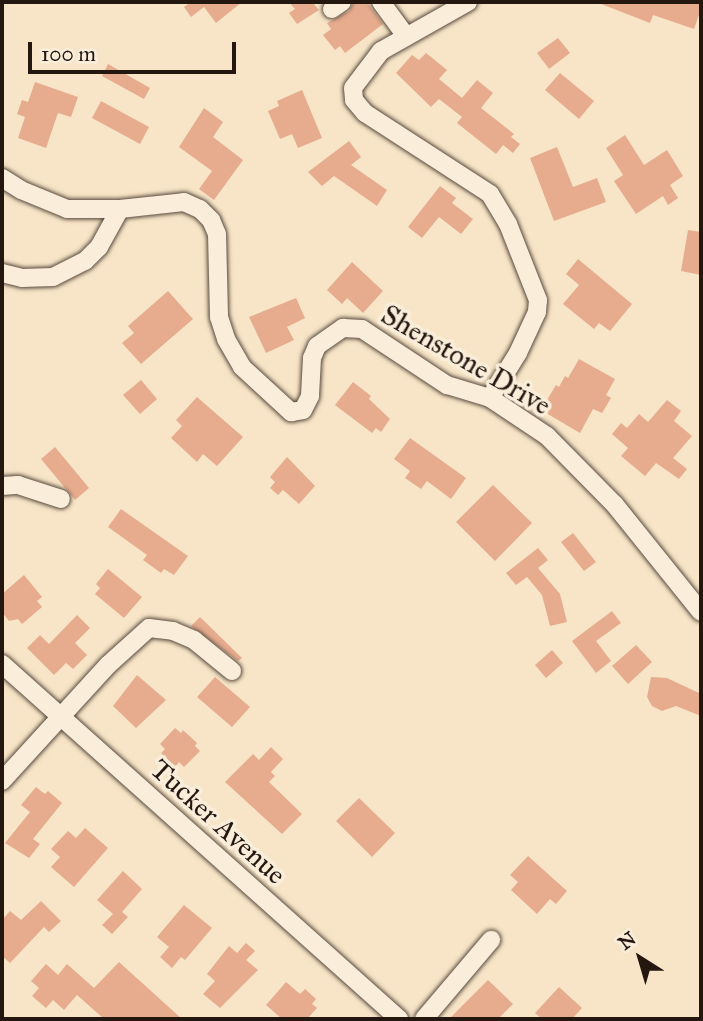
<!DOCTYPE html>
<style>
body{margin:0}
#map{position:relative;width:703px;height:1021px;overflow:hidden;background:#f8e5c7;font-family:"IM FELL Great Primer",serif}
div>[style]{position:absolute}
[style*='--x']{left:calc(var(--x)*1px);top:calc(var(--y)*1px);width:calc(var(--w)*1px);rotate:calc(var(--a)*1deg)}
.building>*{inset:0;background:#e7ac8e}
.roads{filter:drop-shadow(0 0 2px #584a3e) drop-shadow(0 0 2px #584a3e)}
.minor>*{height:18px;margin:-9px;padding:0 9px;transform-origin:9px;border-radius:9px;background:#faeedb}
span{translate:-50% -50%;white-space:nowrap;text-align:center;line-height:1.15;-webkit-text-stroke:7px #faeedb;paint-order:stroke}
.street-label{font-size:28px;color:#231710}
.frame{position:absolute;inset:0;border:4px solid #231710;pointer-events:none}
.north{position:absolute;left:605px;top:923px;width:70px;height:70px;-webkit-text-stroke:5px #faeedb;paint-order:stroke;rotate:323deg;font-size:19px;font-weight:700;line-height:28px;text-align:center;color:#231710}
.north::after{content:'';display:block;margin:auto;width:24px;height:32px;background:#231710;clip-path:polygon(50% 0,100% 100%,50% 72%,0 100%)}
.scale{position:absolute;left:28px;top:42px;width:208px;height:32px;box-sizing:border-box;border:4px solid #231710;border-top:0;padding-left:9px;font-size:21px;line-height:24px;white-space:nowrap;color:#231710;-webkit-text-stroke:5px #faeedb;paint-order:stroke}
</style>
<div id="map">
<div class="building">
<i style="clip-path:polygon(191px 2px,242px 2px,216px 23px,204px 7px,191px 17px,184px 7px)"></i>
<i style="clip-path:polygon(289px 2px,312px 2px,319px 10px,297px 24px,289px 13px,295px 9px)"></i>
<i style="clip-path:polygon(354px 2px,367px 2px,383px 24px,345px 53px,340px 46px,335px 50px,323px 35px,331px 29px,327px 23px,349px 11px)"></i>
<i style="clip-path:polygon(596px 2px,701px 2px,701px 9px,694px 29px,653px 15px,650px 23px)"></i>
<i style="clip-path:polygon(558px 38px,570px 53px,549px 69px,537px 53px)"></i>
<i style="clip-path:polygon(426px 53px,447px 70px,439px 79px,462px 98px,477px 80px,493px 93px,481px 108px,514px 134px,511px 137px,520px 144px,513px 153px,503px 145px,496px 154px,457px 123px,462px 117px,439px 99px,431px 107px,396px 73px,412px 55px,419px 60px)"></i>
<i style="clip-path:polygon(108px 64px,150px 88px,144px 99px,102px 76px)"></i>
<i style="clip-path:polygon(560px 73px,594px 101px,579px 119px,545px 90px)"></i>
<i style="clip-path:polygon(35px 82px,78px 97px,71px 117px,58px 113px,46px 148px,18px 138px,25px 117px,17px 114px,22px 100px,28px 102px)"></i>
<i style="clip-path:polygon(302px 90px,322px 138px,298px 148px,292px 134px,280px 139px,268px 111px,279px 106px,277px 101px)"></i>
<i style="clip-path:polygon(101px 101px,149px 127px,140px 144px,92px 118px)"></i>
<i style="clip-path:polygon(204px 108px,223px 122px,213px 137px,243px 160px,214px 200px,199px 189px,212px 171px,179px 147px)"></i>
<i style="clip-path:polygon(625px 135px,644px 165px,667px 150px,683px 176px,670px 185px,678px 198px,668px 205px,663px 196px,636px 214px,614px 181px,623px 175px,606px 148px)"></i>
<i style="clip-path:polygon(349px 141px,361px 157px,351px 165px,387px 190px,377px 206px,334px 176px,322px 186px,308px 172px)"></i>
<i style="clip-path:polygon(557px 147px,573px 187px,597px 178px,606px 202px,554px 221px,530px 158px)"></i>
<i style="clip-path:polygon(440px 186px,456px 198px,452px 203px,473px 219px,461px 234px,439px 217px,422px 238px,408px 227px)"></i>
<i style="clip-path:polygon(688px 230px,701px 232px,701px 275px,681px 271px)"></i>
<i style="clip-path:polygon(578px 259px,632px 304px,610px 331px,599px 323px,594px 329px,563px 304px,579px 285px,566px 274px)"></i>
<i style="clip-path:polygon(352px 262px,383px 291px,363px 313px,347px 298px,342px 304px,327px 290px)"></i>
<i style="clip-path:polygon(168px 291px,193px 319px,141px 364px,122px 343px,134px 333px,128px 326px)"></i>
<i style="clip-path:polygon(296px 298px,305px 318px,287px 327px,294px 340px,266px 353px,249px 317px)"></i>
<i style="clip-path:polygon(579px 359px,615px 379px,606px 395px,611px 398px,602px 413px,593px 409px,580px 433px,541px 410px,556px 385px,559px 387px,565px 376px,568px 378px)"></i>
<i style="clip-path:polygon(141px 380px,157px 399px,140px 414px,123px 395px)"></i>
<i style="clip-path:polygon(353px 382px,371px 396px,369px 399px,390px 419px,381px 432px,376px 428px,372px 433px,335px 405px)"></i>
<i style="clip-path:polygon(197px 397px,243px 437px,217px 466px,203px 454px,197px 462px,171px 438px,182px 426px,176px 420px)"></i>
<i style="clip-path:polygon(667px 400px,681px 411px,674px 421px,692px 436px,673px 458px,687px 469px,679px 479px,656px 463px,645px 476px,621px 456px,628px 448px,612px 434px,621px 423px,627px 428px,639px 414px,648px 422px)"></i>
<i style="clip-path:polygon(410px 438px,466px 478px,451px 499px,427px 481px,421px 489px,405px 478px,410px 471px,394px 459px)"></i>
<i style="clip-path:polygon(55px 447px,89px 488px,75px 500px,41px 459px)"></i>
<i style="clip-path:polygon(287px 457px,315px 486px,299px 504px,283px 490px,278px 495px,270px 488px,275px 482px,270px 477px)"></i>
<i style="clip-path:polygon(493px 485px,532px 523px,495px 561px,456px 522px)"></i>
<i style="clip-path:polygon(121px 509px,188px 556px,174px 575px,164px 569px,161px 573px,143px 560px,147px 555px,108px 527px)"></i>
<i style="clip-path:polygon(573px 533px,596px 562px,584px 571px,561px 542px)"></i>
<i style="clip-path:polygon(538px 548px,548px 560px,538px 568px,560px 594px,567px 622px,550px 626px,542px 595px,527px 577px,516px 585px,506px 573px)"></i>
<i style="clip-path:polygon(108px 569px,142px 597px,124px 618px,95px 594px,100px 588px,96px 584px)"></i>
<i style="clip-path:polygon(24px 575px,42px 597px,37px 601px,42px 607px,22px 624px,18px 619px,9px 621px,2px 612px,2px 594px)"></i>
<i style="clip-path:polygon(612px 611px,621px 623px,596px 641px,611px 661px,596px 673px,572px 641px)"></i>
<i style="clip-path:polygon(77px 615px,90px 628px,75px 643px,87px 655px,73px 669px,66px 663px,54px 675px,27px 648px,40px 635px,49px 644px)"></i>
<i style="clip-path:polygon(200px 617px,242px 658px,238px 661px,191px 626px)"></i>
<i style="clip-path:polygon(636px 645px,652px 662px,628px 684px,612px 666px)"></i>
<i style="clip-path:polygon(552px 650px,563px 663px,546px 678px,535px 665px)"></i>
<i style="clip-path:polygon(137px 675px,166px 700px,136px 728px,113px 706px)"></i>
<i style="clip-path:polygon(215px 677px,250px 707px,232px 727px,197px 697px)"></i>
<i style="clip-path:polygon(651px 677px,667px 678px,701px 694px,701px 716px,676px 706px,662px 711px,652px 706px,647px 697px)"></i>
<i style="clip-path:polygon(175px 728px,181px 733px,183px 730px,197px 743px,195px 746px,200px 751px,184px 767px,179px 762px,175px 767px,161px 753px,165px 749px,160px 744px)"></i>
<i style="clip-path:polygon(271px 747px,283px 759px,271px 772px,275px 776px,269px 782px,302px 814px,282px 834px,225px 782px,253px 754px,259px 760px)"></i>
<i style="clip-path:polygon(36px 787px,45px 794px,48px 791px,62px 803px,33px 839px,40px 844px,29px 858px,5px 843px,30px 812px,21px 805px)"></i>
<i style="clip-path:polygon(359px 798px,395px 833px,372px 857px,336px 821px)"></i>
<i style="clip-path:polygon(85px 828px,108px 848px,74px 887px,51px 867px,60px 857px,51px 849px,68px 831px,76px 838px)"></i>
<i style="clip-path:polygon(528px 856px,567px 891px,556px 904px,550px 899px,537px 914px,511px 890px,518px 882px,510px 875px)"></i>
<i style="clip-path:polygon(123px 871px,142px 889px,122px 912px,128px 917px,112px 934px,102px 925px,113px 914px,97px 900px)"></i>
<i style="clip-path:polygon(41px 901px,61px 921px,49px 932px,44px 927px,10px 963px,2px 956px,2px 920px,10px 911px,21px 920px)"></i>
<i style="clip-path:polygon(184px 905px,212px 928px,185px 960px,181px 957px,172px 968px,160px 957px,169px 947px,157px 937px)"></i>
<i style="clip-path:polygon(246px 943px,255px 951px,246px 960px,258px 970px,220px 1008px,203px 994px,215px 981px,207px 974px,229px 946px,237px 953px)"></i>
<i style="clip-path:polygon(119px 962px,182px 1019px,104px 1019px,77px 995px,64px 1010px,53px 1000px,46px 1008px,32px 996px,39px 988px,31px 981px,46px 964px,58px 975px,67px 964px,94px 988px)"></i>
<i style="clip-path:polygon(488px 980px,513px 1004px,498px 1019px,449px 1019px)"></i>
<i style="clip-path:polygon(286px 982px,300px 994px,305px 989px,316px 999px,312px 1004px,317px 1008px,307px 1019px,282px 1019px,266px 1005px)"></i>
<i style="clip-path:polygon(559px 987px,582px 1008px,572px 1019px,542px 1019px,535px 1013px)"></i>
</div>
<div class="roads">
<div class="minor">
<i style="--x:381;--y:2;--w:42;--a:53.7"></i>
<i style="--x:468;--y:2;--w:100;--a:150.6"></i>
<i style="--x:381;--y:51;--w:46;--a:127.1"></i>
<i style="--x:353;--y:88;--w:12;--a:85"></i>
<i style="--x:354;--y:100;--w:17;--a:50"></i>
<i style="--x:365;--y:113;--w:149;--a:32.9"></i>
<i style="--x:490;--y:194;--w:35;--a:59"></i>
<i style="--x:508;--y:224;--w:82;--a:68.5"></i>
<i style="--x:538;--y:300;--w:12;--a:95"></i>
<i style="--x:537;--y:312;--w:45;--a:114.9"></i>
<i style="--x:518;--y:353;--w:53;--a:121.9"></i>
<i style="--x:332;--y:9;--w:12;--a:-35"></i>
<i style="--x:2;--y:178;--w:22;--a:32"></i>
<i style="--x:21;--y:190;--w:50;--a:22.4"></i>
<i style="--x:67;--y:209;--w:53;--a:0"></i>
<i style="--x:120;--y:209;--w:64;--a:-6.2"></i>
<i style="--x:184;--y:202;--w:17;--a:24"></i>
<i style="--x:200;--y:209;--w:16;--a:45"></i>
<i style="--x:211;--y:220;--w:15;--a:67"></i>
<i style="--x:217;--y:234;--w:83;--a:88.6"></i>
<i style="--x:219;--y:317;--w:23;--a:72"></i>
<i style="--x:226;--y:339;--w:32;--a:60"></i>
<i style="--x:242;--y:367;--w:67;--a:42.6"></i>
<i style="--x:291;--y:412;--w:12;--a:-9"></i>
<i style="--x:303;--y:410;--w:16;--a:-63"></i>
<i style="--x:310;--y:396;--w:38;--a:-87"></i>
<i style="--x:312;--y:358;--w:13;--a:-67"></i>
<i style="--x:317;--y:346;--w:32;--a:-35"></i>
<i style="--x:343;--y:328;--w:19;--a:3"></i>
<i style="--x:362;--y:329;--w:102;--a:33.4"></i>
<i style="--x:447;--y:385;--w:45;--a:16.8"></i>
<i style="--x:490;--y:398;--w:69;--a:33.7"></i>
<i style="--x:547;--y:436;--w:97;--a:45.4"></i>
<i style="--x:615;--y:505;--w:137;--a:51.2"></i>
<i style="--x:2;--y:273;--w:21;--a:14"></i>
<i style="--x:22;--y:278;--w:31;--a:-2"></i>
<i style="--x:53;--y:277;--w:36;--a:-27"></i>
<i style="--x:85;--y:261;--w:20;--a:-45"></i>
<i style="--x:99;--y:247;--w:43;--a:-61.1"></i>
<i style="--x:2;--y:486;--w:16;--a:-4"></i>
<i style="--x:18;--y:485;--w:45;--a:18"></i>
<i style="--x:2;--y:664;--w:533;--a:41.8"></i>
<i style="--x:2;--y:781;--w:157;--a:-47.6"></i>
<i style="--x:108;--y:665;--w:55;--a:-42.1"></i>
<i style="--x:149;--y:628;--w:24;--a:7"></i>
<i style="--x:173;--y:631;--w:23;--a:23"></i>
<i style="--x:194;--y:640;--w:49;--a:39.2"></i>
<i style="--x:424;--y:1019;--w:104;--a:-49.7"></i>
</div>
</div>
<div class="street-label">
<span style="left:466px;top:360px;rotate:30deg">Shenstone Drive</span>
<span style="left:218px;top:822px;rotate:42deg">Tucker Avenue</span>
</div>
<div class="frame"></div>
<div class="north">N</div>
<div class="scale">100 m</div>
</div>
